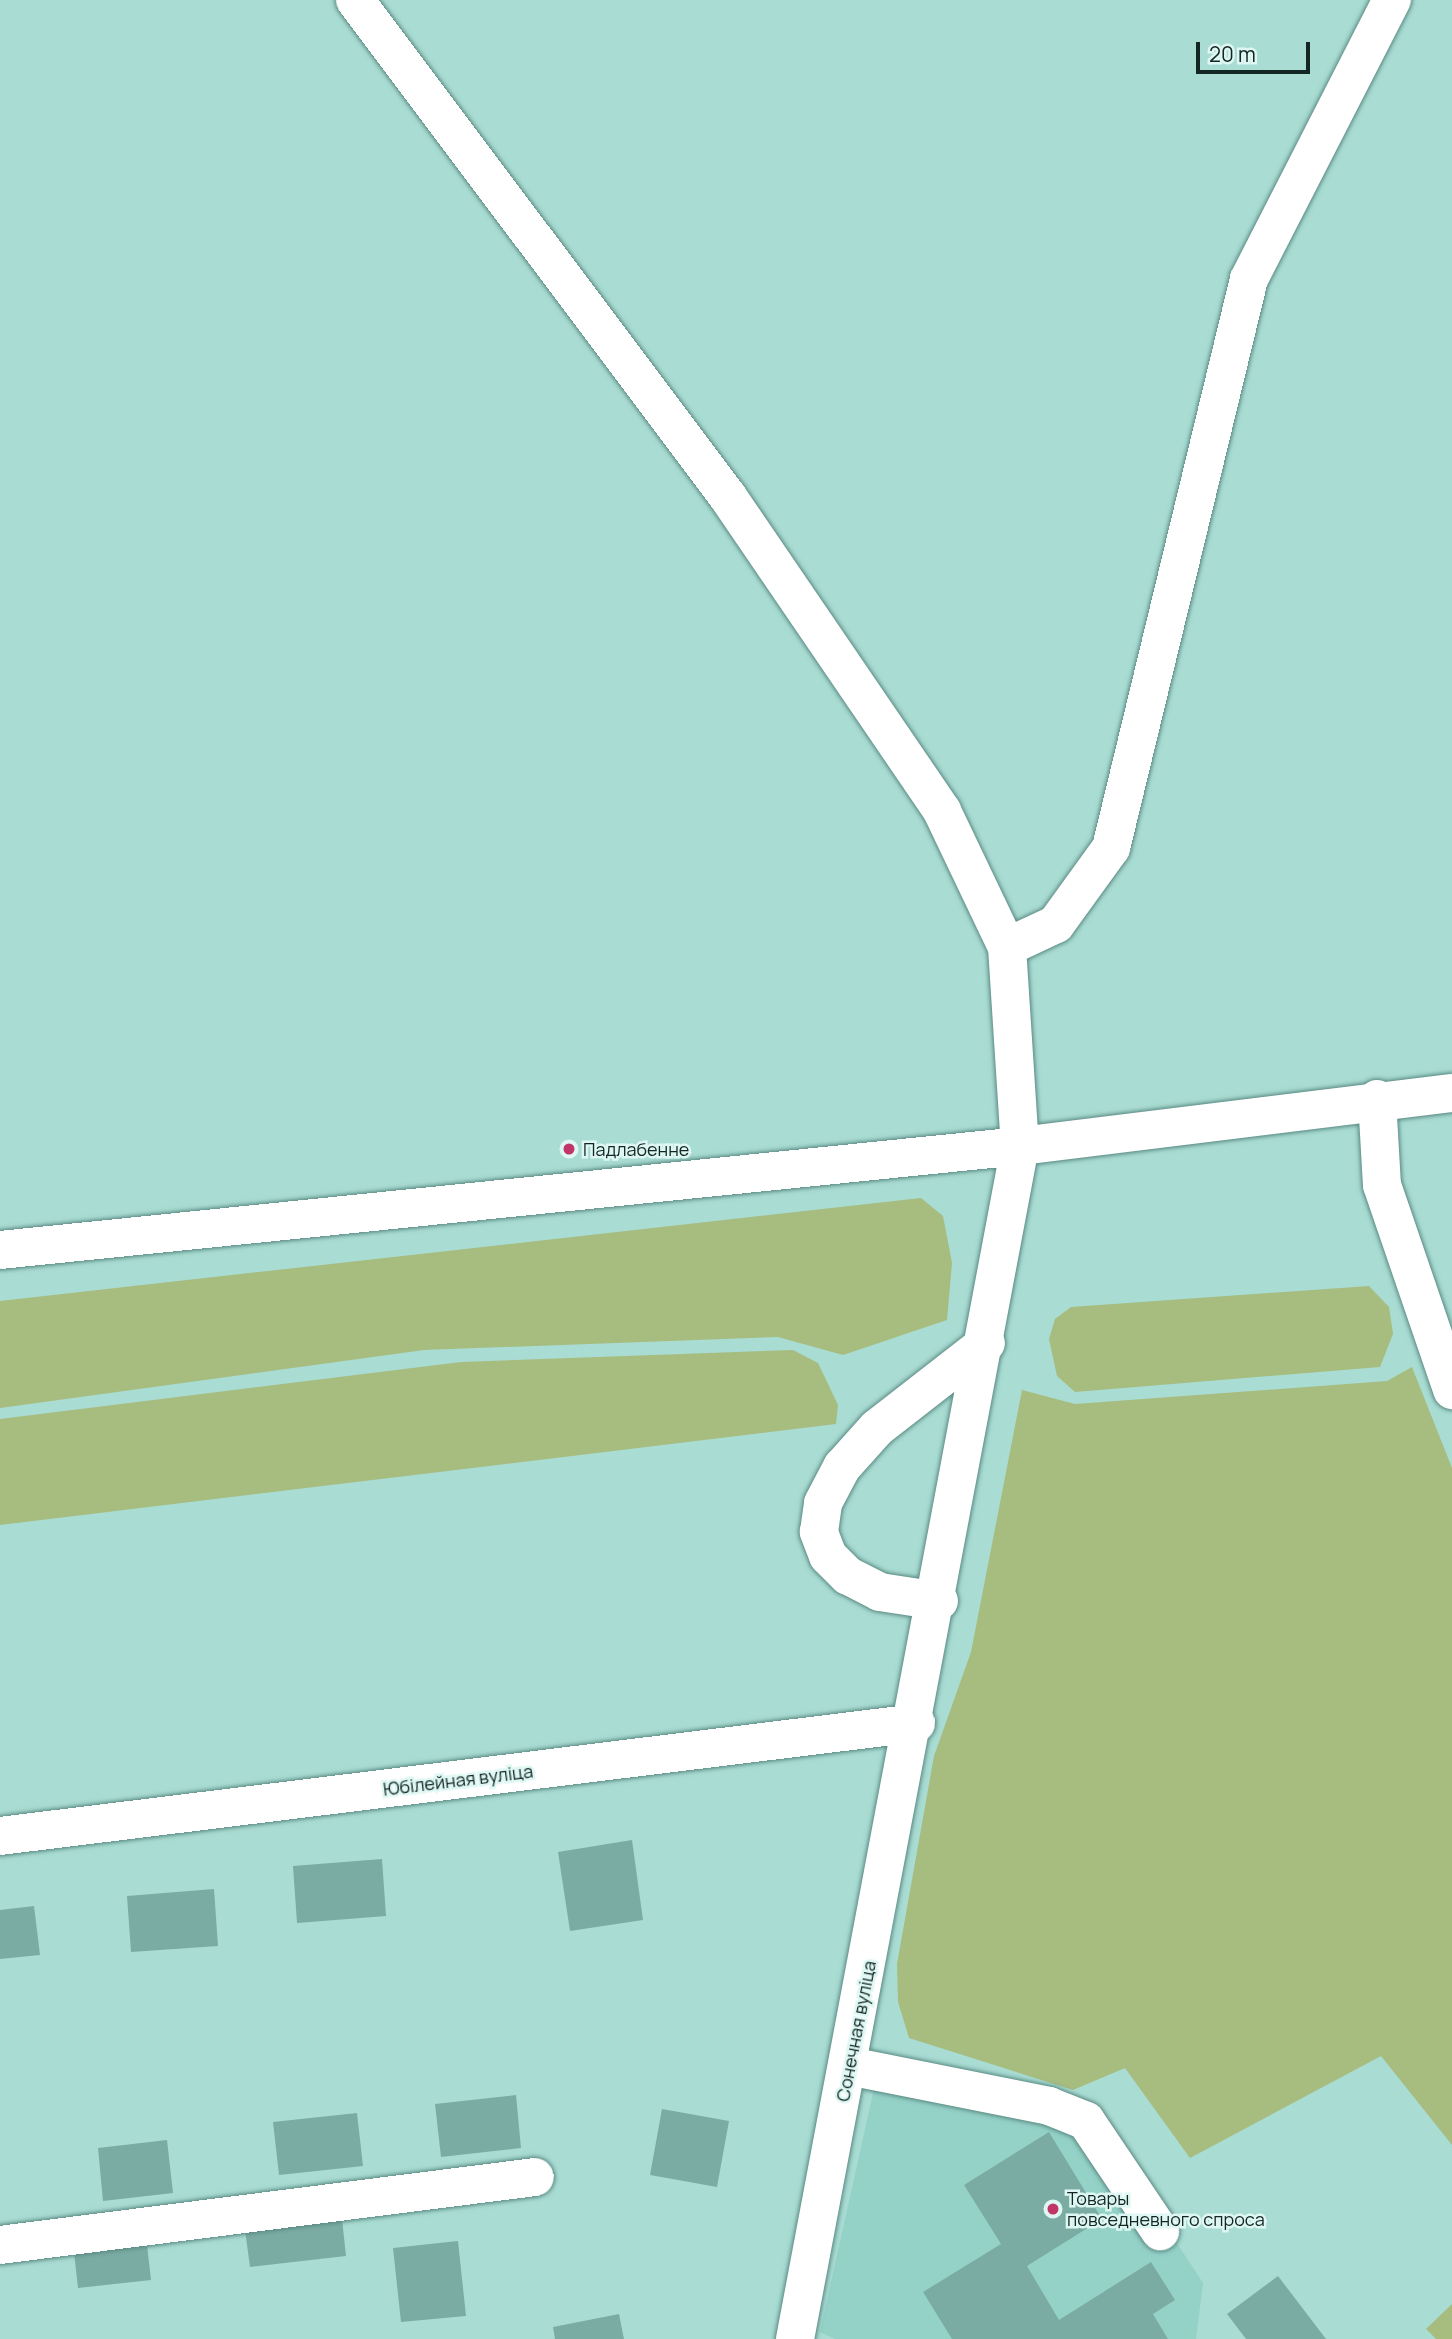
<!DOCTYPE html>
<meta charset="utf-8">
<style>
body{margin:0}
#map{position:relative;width:1452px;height:2339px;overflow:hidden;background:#a9dcd3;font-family:Manrope,sans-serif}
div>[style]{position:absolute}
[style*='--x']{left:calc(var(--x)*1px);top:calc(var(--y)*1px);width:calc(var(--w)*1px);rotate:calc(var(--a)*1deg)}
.built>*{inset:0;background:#94d1c7}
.green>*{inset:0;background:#a7bc7f}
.building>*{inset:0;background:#7baca4}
.roads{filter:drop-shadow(0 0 2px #5a8a83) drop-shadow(0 0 2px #5a8a83)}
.minor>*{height:38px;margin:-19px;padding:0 19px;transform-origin:19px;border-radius:19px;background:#fff}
.major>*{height:38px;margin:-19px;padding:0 19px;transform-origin:19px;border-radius:19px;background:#fff}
.dots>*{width:19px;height:19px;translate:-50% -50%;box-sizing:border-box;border:4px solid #def7f2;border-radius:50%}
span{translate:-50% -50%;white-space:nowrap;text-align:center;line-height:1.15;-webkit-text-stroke:5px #def7f2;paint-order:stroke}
.poi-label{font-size:18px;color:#122623}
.left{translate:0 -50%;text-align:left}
.street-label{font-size:18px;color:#122623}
.scale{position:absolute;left:1196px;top:42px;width:114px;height:32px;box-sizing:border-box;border:4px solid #122623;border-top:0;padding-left:9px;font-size:21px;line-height:24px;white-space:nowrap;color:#122623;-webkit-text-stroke:5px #def7f2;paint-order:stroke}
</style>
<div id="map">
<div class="built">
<i style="clip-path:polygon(881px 2057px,1087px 2106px,1203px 2283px,1196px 2339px,835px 2339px,820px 2332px)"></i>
</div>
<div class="green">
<i style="clip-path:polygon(921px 1198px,943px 1216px,952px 1263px,947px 1320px,843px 1355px,778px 1337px,424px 1350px,0 1408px,0 1301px)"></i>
<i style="clip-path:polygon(1369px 1286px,1389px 1307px,1393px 1334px,1380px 1367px,1075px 1392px,1057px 1376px,1049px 1339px,1055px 1319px,1071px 1307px)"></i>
<i style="clip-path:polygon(793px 1350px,818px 1363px,838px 1405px,836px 1424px,0 1525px,0 1419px,461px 1362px)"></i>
<i style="clip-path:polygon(1412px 1367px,1452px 1468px,1452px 2145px,1381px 2056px,1190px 2158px,1125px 2068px,1073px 2090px,909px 2038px,898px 2002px,897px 1964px,934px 1756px,971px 1652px,1022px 1390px,1075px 1404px,1387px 1381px)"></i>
<i style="clip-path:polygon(1452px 2304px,1452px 2339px,1436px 2339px,1426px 2329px)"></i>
</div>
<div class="building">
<i style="clip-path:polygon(632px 1840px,643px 1920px,570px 1931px,558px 1852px)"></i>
<i style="clip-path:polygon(382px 1859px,386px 1916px,297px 1923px,293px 1866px)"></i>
<i style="clip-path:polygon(214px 1889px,218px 1946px,131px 1952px,127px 1896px)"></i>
<i style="clip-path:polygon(34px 1906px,40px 1955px,0 1959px,0 1910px)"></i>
<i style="clip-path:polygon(516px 2095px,521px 2148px,441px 2157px,435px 2104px)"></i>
<i style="clip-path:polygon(662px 2109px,729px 2121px,717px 2187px,650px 2175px)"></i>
<i style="clip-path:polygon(357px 2113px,363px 2166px,279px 2175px,273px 2122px)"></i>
<i style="clip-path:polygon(1049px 2132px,1102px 2219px,1027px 2266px,1059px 2320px,1151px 2262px,1175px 2300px,1153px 2314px,1168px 2339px,952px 2339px,923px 2292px,1001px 2244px,964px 2185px)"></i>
<i style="clip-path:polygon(167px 2140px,173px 2193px,103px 2201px,98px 2148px)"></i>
<i style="clip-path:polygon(342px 2219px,346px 2256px,250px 2267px,245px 2230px)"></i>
<i style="clip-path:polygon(146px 2236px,151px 2280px,78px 2288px,73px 2243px)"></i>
<i style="clip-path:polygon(458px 2241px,466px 2316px,401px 2322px,393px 2248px)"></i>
<i style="clip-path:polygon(1278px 2276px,1326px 2339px,1246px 2339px,1227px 2314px)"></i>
<i style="clip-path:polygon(619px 2314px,624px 2339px,555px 2339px,553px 2327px)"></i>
</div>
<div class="roads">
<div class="minor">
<i style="--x:355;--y:0;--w:621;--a:53.11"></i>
<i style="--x:728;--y:497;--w:380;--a:55.7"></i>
<i style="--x:942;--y:811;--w:151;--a:64.5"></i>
<i style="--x:1007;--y:947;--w:199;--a:86.3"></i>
<i style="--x:1020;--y:1146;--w:1214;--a:100.68"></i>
<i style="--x:1007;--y:947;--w:54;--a:-25.1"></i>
<i style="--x:1056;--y:924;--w:94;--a:-54.1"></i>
<i style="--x:1111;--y:848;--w:585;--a:-76.37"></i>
<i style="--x:1249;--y:279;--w:314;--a:-62.9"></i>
<i style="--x:1377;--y:1099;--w:86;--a:86.7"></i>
<i style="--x:1382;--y:1185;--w:217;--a:71.1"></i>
<i style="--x:939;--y:1601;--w:60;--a:-171.3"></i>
<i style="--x:880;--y:1592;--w:36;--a:-153"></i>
<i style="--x:848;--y:1576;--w:28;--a:-135"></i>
<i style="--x:828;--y:1556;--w:26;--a:-111"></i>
<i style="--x:819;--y:1532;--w:29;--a:-82"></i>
<i style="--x:823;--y:1503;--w:41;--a:-62.2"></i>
<i style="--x:842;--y:1467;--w:52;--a:-48.1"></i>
<i style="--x:877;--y:1428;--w:138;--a:-37.9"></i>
<i style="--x:0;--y:1836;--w:923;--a:-7.03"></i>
<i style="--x:849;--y:2066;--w:204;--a:11.3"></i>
<i style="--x:1049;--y:2106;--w:40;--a:22"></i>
<i style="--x:1086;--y:2121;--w:133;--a:56.1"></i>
<i style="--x:0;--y:2245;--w:539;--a:-7.24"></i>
</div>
<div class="major">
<i style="--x:0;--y:1250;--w:1025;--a:-5.82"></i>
<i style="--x:1020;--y:1146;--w:435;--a:-7"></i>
</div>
</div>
<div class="dots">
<i style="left:569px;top:1149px;background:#c13567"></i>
<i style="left:1053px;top:2209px;background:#c13567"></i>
</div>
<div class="poi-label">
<span class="left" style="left:583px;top:1149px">Падлабенне</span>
<span class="left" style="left:1067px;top:2209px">Товары<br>повседневного спроса</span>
</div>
<div class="street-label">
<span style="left:458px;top:1780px;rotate:-7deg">Юбілейная вуліца</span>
<span style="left:856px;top:2031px;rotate:-79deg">Сонечная вуліца</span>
</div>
<div class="scale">20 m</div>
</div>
